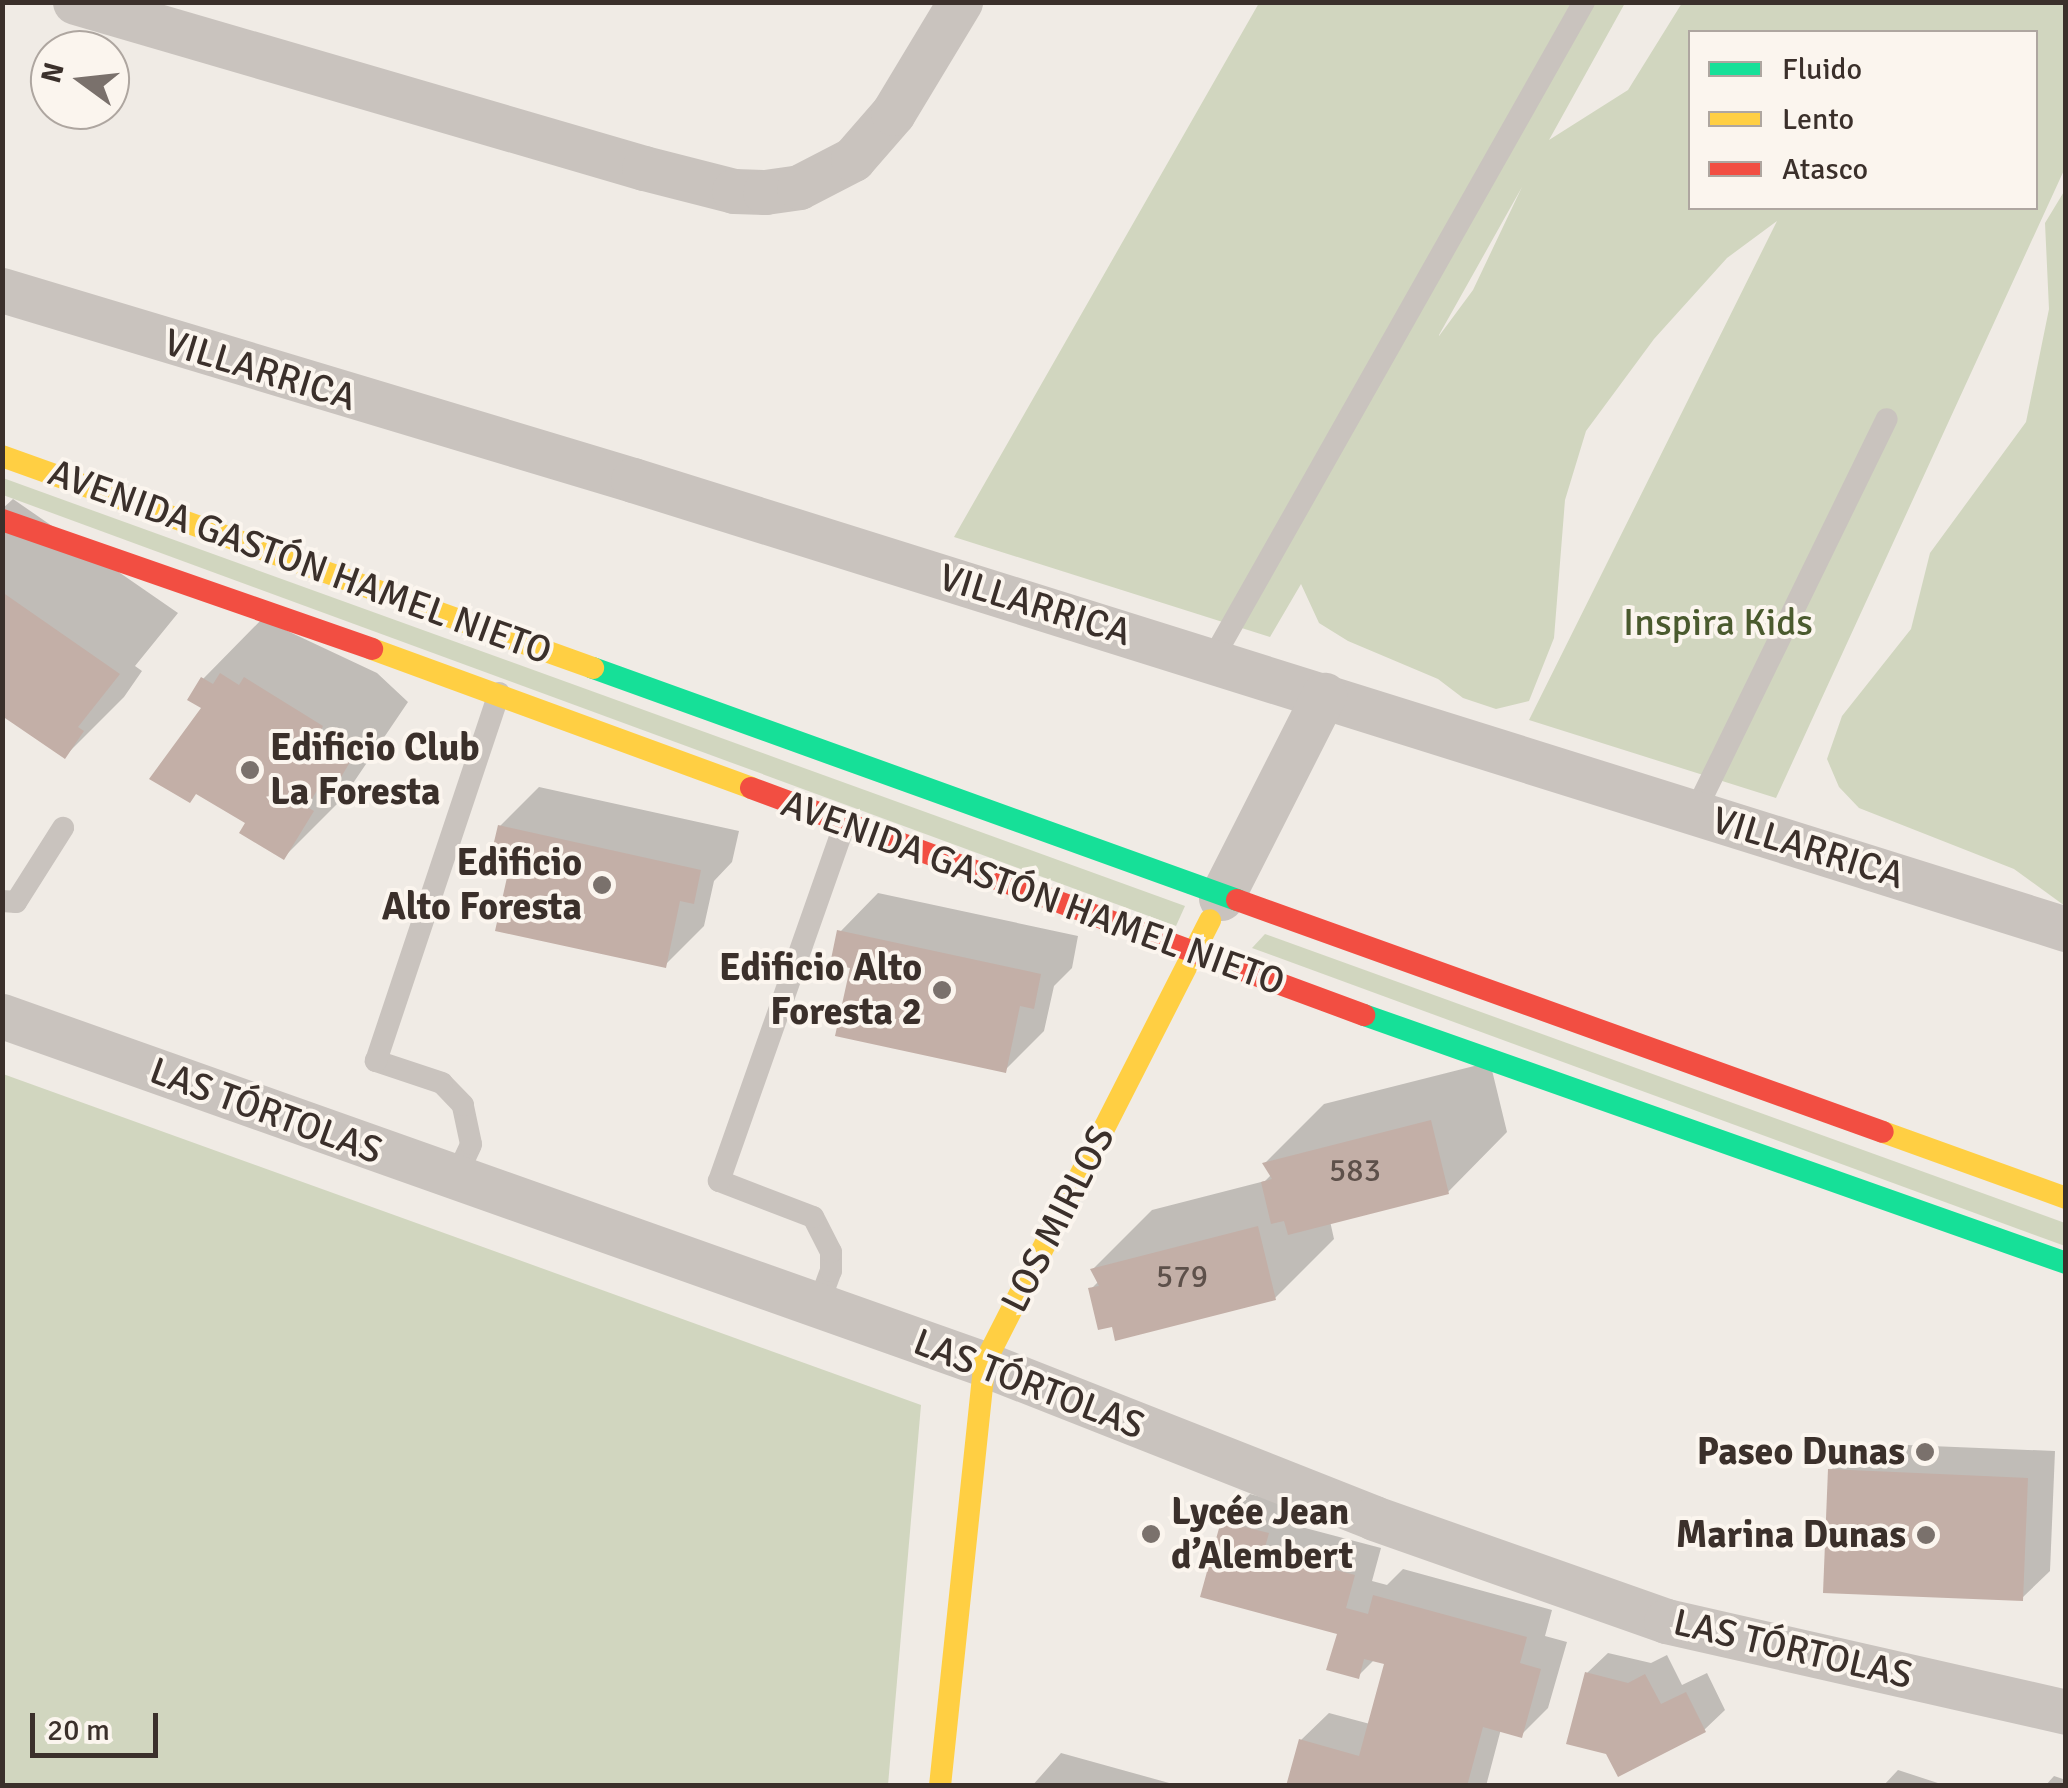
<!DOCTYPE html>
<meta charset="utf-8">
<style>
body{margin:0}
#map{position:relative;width:2068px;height:1788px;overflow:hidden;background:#f0ebe5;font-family:Signika,sans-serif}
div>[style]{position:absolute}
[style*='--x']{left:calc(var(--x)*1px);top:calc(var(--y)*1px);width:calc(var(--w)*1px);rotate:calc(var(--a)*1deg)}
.green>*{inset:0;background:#d1d6bf}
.shadow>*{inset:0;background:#0003}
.building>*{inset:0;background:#c3afa7}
.lane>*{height:22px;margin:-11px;padding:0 11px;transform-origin:11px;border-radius:11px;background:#c9c3be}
.street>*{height:45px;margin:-22.5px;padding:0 22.5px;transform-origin:22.5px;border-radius:22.5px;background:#c9c3be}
.fast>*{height:22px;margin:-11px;padding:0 11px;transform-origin:11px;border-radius:11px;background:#16e098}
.slow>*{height:22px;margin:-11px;padding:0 11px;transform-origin:11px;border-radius:11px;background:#ffcf43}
.jam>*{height:22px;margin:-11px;padding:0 11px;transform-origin:11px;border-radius:11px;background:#f24e42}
.dots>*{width:28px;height:28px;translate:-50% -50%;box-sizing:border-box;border:5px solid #fbf5ee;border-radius:50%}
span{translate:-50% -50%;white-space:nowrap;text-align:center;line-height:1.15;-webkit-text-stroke:8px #fbf5ee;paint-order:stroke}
.number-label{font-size:32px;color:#5d504a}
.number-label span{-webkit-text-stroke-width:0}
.street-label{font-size:38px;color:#3b302b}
.park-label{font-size:38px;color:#4a5a2e}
.poi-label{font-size:38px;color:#3b302b;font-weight:700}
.left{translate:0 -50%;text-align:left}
.right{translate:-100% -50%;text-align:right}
.frame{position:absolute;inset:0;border:5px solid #3b302b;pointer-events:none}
.legend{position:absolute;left:1688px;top:30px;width:350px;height:180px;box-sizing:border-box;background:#fbf5ee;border:2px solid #aea6a0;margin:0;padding:12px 18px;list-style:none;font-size:30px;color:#3b302b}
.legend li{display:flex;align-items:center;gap:20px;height:50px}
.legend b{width:50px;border:2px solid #aea6a0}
.north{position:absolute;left:30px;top:30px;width:100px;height:100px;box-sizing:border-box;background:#fbf5ee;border:2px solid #aea6a0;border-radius:50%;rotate:285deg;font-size:28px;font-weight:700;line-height:40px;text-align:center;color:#3b302b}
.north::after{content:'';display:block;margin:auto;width:35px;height:45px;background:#7a716c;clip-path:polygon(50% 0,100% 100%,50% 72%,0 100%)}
.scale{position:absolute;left:30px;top:1713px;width:128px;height:45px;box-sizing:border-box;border:5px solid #3b302b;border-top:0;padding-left:12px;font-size:30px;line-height:35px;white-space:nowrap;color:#3b302b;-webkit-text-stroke:8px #fbf5ee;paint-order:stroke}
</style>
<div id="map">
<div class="green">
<i style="clip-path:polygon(evenodd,1259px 3px,1625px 3px,1549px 140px,1628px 90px,1682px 3px,2065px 3px,2065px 168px,1776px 798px,1529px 720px,1777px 221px,1727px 258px,1654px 339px,1586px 431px,1565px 500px,1554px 638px,1529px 701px,1496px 709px,1463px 698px,1438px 679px,1348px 641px,1319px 623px,1301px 584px,1270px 637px,954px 537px,1259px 3px,1690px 32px,2036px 32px,2036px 208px,1690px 208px,1690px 32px,1259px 3px,1522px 187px,1473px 290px,1439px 336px,1439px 335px,1522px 187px)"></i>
<i style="clip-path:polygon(2065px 190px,2065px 906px,2014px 869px,1859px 808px,1839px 787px,1827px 759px,1842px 716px,1911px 629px,1930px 553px,2026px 422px,2049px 309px,2045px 223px)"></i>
<i style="clip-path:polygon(3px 478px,1185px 906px,1176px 926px,3px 495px)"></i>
<i style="clip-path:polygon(1265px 934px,2065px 1223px,2065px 1246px,1252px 948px)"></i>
<i style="clip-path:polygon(3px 1074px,921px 1405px,888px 1785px,3px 1785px)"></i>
</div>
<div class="shadow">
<i style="clip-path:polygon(13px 499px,178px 613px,135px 666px,142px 671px,124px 697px,65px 756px,2px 713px,2px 509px)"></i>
<i style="clip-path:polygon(262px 619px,377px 673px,408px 702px,343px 798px,284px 857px,248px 822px,198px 792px,153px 778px,202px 713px,203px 679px)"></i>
<i style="clip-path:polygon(539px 787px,739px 831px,732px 862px,714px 881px,704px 926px,665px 965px,513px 862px,500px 826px)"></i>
<i style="clip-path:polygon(878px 893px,1078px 936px,1072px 968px,1054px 986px,1044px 1031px,1005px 1070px,853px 966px,840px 932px)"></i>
<i style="clip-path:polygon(1490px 1062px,1507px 1132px,1448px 1192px,1330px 1221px,1334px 1239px,1275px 1298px,1113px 1324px,1091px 1289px,1099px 1281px,1093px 1269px,1152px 1210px,1265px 1181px,1272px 1174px,1265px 1163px,1324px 1104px)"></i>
<i style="clip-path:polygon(1858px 1443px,2055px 1451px,2050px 1571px,2022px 1598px,1831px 1470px)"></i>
<i style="clip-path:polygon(1250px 1494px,1295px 1506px,1290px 1524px,1381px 1548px,1372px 1581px,1387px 1585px,1403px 1569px,1552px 1610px,1545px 1636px,1567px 1642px,1548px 1708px,1521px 1735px,1501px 1729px,1486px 1786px,1289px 1786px,1301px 1740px,1329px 1713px,1370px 1724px,1387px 1662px,1375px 1659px,1358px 1676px,1340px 1632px,1223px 1522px)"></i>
<i style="clip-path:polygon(1608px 1653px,1651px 1663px,1667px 1655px,1682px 1685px,1707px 1673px,1725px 1710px,1704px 1730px,1587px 1673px)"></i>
<i style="clip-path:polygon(1061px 1753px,1180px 1786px,1032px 1786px)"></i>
<i style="clip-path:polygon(1898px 1770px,1947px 1786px,1883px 1786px)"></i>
<i style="clip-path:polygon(2054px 1776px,2066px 1780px,2066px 1786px,2045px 1786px)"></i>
</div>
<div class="building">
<i style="clip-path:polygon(2px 592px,120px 674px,78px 727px,84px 731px,65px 759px,2px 716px)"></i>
<i style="clip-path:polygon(220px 673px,239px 685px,244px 677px,323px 726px,319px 734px,350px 762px,334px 789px,322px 782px,307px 807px,314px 811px,284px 860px,239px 833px,245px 823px,196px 794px,190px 803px,149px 779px,201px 708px,187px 700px,201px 677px,213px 684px)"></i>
<i style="clip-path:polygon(498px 825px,701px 870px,694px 904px,680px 901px,666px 968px,495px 931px,510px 864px,490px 859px)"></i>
<i style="clip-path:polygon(837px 930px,1041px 974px,1034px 1009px,1020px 1006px,1006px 1073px,835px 1036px,850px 968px,830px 964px)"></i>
<i style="clip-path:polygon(1431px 1120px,1449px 1194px,1288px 1235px,1284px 1221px,1271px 1224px,1261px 1182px,1272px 1179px,1262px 1163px)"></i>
<i style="clip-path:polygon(1258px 1226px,1276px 1300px,1115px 1341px,1112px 1327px,1098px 1330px,1088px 1288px,1099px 1286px,1090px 1269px)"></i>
<i style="clip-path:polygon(1828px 1469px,2028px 1478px,2023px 1601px,1823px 1593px)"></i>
<i style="clip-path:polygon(1221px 1521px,1269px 1533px,1264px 1551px,1355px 1575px,1346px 1608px,1368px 1614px,1373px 1595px,1527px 1637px,1520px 1663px,1541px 1669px,1522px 1738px,1483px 1727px,1467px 1786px,1286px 1786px,1299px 1739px,1359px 1756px,1384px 1664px,1364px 1659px,1359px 1679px,1326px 1670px,1337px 1634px,1200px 1597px)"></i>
<i style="clip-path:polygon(1585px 1672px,1628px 1683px,1645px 1674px,1661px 1704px,1686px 1692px,1706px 1732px,1618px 1777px,1606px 1754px,1566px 1744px)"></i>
</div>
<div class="lane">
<i style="--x:1212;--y:660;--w:756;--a:-60.52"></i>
<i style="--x:1695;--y:812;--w:437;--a:-64"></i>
<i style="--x:2;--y:901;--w:14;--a:4"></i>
<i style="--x:16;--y:902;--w:88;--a:-57.6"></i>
<i style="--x:455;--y:1179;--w:38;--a:-65"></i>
<i style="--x:471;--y:1144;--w:40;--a:-102"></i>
<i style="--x:463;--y:1105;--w:30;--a:-134"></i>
<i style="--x:442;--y:1083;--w:70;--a:-161.6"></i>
<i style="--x:376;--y:1061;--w:388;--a:-71.5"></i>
<i style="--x:818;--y:1306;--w:37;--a:-70"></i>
<i style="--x:831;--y:1271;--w:19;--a:-90"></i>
<i style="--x:831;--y:1252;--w:39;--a:-117"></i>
<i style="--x:813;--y:1217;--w:101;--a:-159"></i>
<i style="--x:719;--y:1181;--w:379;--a:-70.6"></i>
</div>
<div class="street">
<i style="--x:75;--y:2;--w:593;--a:16.26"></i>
<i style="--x:644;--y:168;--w:93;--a:14.3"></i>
<i style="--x:734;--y:191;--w:31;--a:2"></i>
<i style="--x:765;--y:192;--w:34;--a:-8"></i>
<i style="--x:799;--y:187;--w:61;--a:-27.4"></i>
<i style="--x:853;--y:159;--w:61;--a:-49"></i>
<i style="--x:893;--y:113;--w:130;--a:-58.9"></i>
<i style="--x:2;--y:290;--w:659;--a:16.76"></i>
<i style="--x:633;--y:480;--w:1502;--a:17.4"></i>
<i style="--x:1221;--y:898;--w:228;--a:-63.1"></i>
<i style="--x:2;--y:1016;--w:1042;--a:19.51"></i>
<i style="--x:984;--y:1364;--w:419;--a:21.5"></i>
<i style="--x:1374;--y:1518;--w:310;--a:19.4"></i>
<i style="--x:1666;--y:1621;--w:410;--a:12.8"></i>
</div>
<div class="fast">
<i style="--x:593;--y:668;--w:685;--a:19.81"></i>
<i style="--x:1364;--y:1015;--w:745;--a:19.46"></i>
</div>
<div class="slow">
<i style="--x:2;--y:456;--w:628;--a:19.73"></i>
<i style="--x:372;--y:649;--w:404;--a:20.1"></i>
<i style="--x:1883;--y:1132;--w:195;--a:19.8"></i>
<i style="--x:940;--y:1786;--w:424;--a:-84"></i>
<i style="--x:984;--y:1364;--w:498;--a:-63"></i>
</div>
<div class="jam">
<i style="--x:2;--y:520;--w:392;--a:19.2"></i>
<i style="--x:751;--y:788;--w:654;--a:20.32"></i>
<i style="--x:1237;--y:900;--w:686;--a:19.75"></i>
</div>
<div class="dots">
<i style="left:250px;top:770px;background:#7a716c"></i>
<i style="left:602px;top:885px;background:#7a716c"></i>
<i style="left:942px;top:990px;background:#7a716c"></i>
<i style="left:1925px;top:1452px;background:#7a716c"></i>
<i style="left:1151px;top:1534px;background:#7a716c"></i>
<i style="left:1926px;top:1535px;background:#7a716c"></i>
</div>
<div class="number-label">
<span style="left:1355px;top:1171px">583</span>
<span style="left:1182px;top:1277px">579</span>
</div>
<div class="street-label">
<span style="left:260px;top:370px;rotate:17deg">VILLARRICA</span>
<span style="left:300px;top:562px;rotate:20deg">AVENIDA GASTÓN HAMEL NIETO</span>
<span style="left:1035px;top:605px;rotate:17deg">VILLARRICA</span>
<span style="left:1808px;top:848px;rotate:17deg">VILLARRICA</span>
<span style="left:1033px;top:893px;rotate:20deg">AVENIDA GASTÓN HAMEL NIETO</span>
<span style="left:266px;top:1111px;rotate:20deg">LAS TÓRTOLAS</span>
<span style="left:1058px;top:1219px;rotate:-63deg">LOS MIRLOS</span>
<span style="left:1029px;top:1384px;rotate:21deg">LAS TÓRTOLAS</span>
<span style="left:1793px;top:1649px;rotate:13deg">LAS TÓRTOLAS</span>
</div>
<div class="park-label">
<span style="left:1718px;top:623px">Inspira Kids</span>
</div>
<div class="poi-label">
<span class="left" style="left:270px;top:770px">Edificio Club<br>La Foresta</span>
<span class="right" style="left:582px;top:885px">Edificio<br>Alto Foresta</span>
<span class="right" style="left:922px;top:990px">Edificio Alto<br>Foresta 2</span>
<span class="right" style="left:1905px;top:1452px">Paseo Dunas</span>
<span class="left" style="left:1171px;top:1534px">Lycée Jean<br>d’Alembert</span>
<span class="right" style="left:1906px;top:1535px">Marina Dunas</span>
</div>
<div class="frame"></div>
<ul class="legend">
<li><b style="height:12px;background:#16e098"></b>Fluido</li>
<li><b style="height:12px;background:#ffcf43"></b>Lento</li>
<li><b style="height:12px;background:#f24e42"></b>Atasco</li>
</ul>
<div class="north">N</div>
<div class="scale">20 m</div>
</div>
